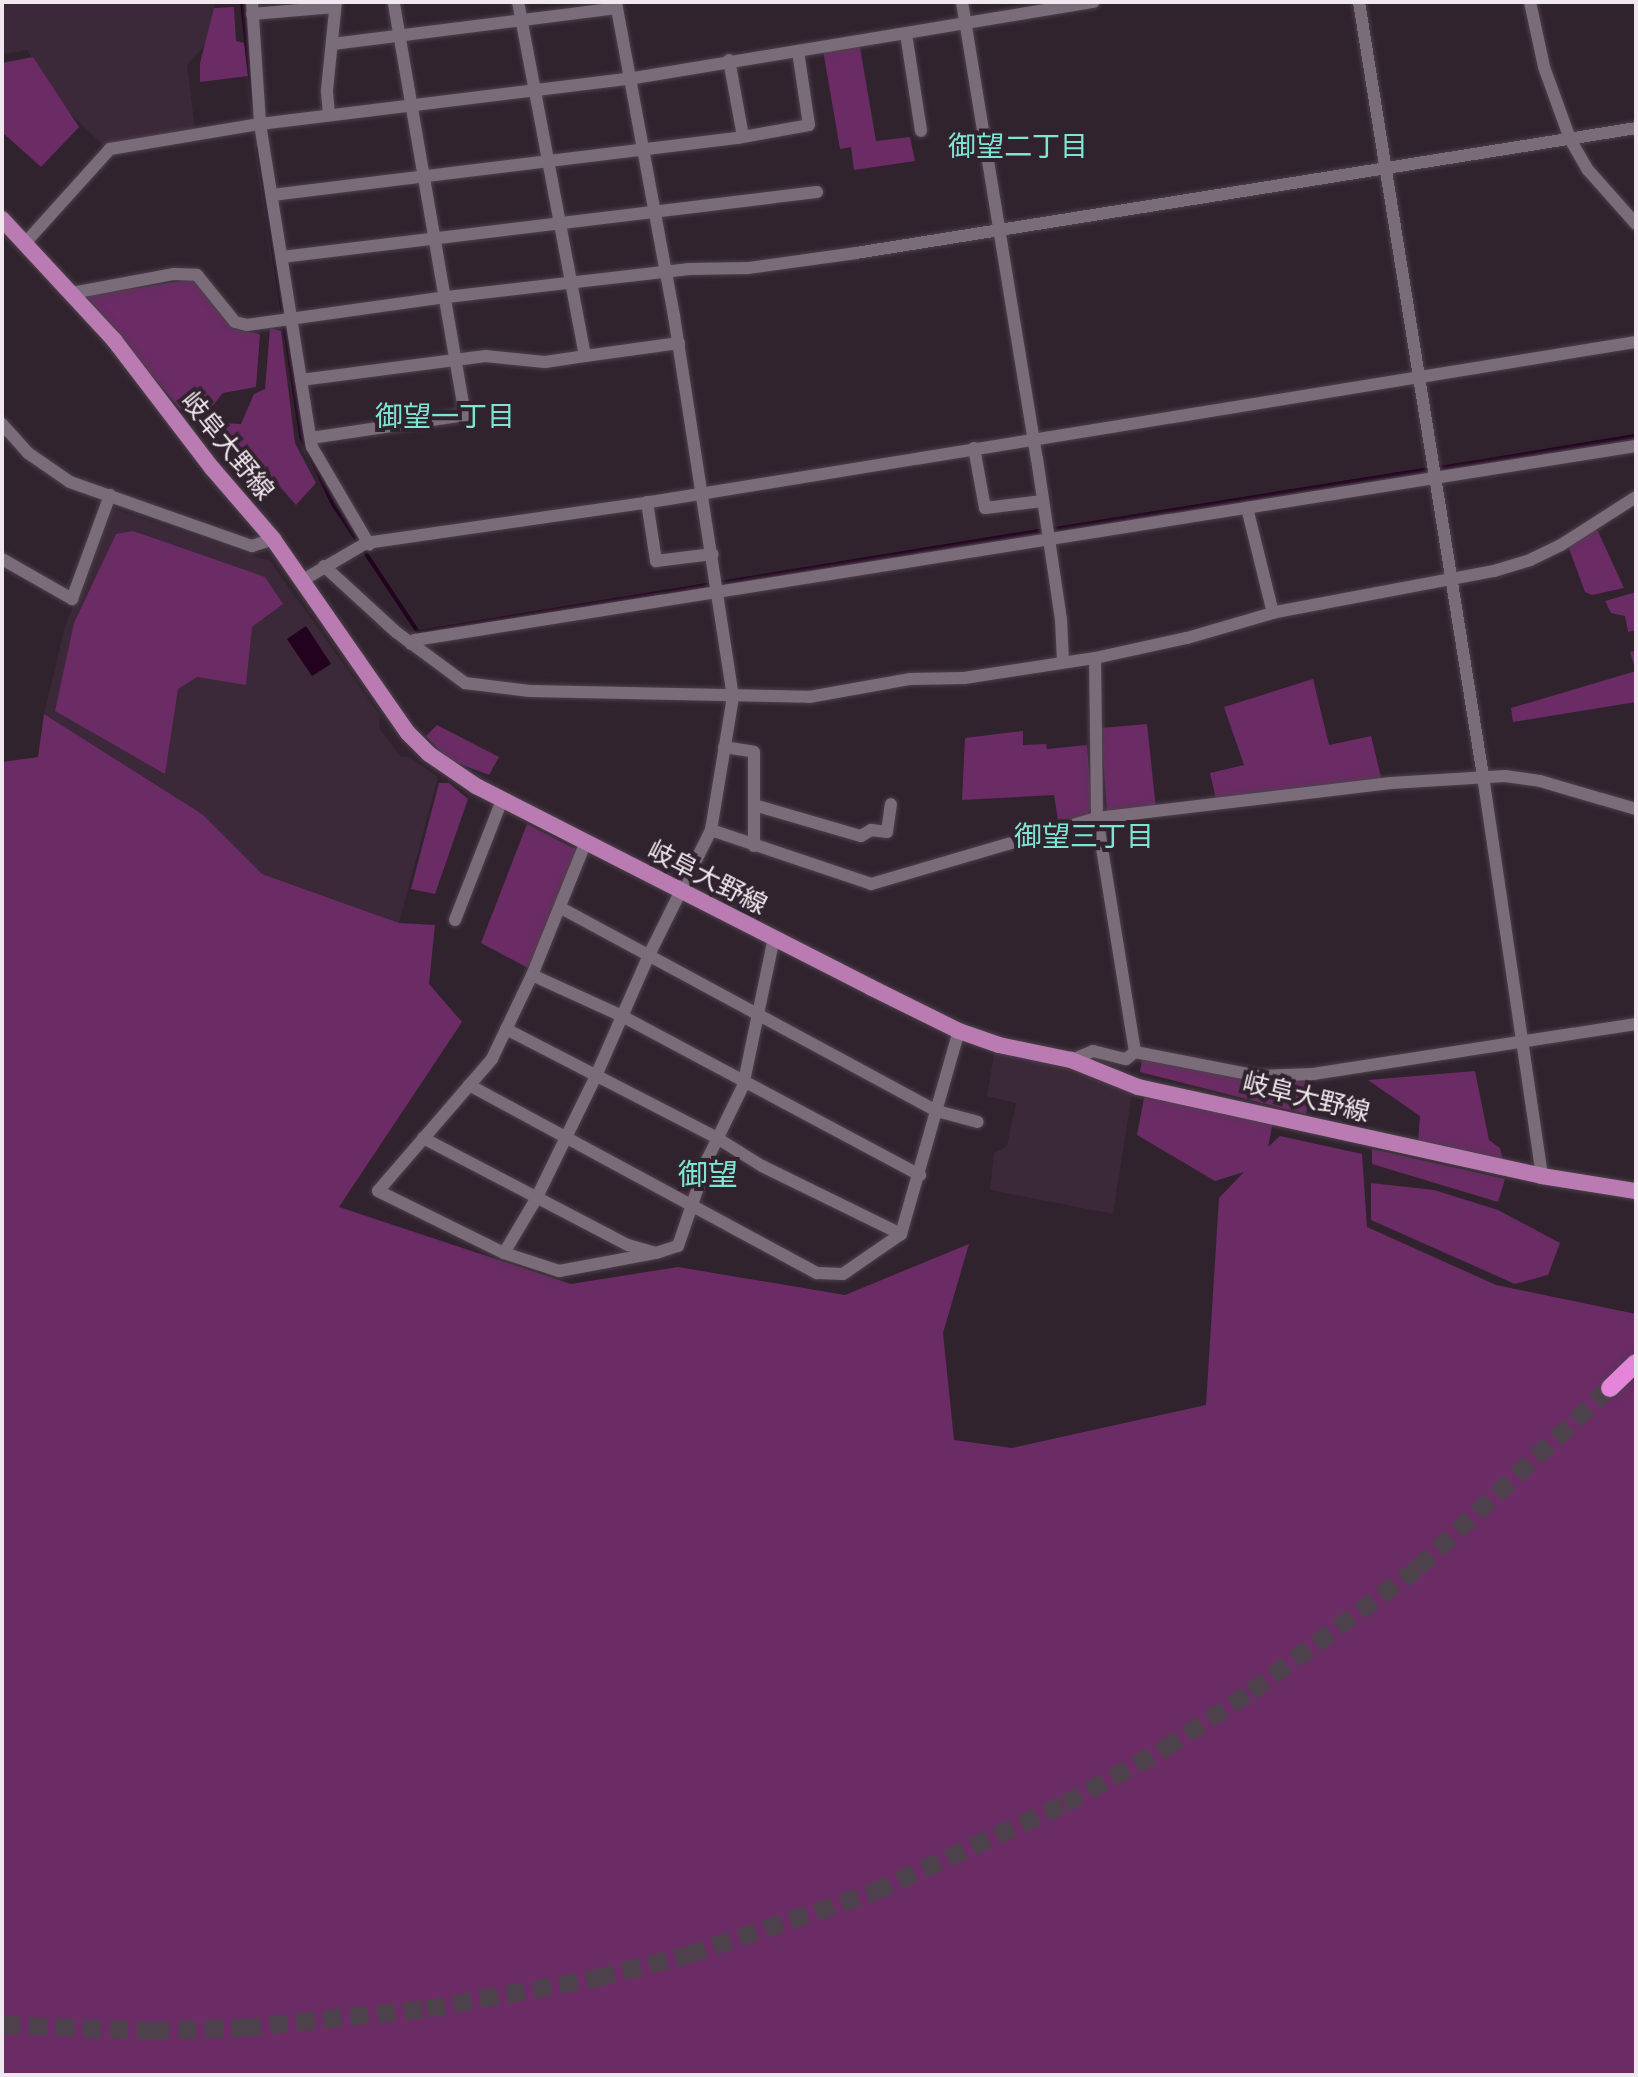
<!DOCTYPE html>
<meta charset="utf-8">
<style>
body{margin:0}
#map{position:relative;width:1638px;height:2077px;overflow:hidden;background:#30232e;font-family:Cabin,"Noto Sans JP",sans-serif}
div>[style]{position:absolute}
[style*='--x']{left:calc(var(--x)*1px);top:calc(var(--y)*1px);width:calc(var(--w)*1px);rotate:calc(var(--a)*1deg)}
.built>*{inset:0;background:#3b2838}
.green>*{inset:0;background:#6b2b65}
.water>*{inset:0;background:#22021f}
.stream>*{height:4px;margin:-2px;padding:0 2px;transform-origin:2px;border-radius:2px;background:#22021f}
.highway-tunnel>*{height:18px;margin-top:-9px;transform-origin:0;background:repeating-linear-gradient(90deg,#4d414b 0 18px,transparent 0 27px)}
.roads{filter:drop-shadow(0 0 2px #4c414a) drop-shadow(0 0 2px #4c414a)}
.minor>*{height:12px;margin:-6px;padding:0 6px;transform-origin:6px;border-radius:6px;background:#7b6c79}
.major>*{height:16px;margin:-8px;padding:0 8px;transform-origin:8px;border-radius:8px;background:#ba7bb3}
.highway>*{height:18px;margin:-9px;padding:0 9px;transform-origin:9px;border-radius:9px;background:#e485d9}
span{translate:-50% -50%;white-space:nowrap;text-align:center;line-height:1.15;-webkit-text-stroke:8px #30232e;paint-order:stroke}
.street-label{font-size:26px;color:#f1e8ef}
.neighbourhood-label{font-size:28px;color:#7ee5d3}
.quarter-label{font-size:30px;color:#7ee5d3}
.frame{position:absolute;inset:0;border:4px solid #f1e8ef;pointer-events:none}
</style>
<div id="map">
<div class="built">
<i style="clip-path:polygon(2px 2px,215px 2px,206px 44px,187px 65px,195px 129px,103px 145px,69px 112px,27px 50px,2px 54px)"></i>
<i style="clip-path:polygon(114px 509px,270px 561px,380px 715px,379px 728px,401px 757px,409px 757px,438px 777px,399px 923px,262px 874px,202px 814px,44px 714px,65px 626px)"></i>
<i style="clip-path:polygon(995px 1048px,1133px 1087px,1113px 1214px,990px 1190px,994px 1153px,1007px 1146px,1016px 1103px,987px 1096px)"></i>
</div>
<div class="green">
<i style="clip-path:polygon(234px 7px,236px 41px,244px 43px,248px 76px,200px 82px,200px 63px,214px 8px)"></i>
<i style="clip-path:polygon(860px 47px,876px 141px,910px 137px,915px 161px,854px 170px,851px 147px,840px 149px,823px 50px)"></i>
<i style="clip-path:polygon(33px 57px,79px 127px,41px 167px,2px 132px,2px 63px)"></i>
<i style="clip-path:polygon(195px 279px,235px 329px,260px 334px,256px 387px,223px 393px,209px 410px,183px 412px,85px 296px)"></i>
<i style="clip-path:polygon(270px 328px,281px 331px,295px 443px,316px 483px,296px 505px,245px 447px,237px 448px,222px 423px,241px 424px,254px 394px,265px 389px)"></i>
<i style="clip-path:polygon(1596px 527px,1624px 588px,1592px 595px,1585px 592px,1568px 546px)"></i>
<i style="clip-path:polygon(133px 531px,265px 577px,283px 604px,252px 627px,246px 685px,197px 677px,178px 689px,165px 774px,55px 711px,74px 623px,116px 534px)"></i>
<i style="clip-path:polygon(1636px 592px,1636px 630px,1628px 632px,1625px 616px,1611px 613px,1605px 601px)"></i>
<i style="clip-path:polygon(1636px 651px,1636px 702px,1513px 722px,1511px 708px,1636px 671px,1630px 652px)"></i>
<i style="clip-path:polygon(1313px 679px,1329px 745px,1371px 736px,1382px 781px,1216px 799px,1210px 773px,1244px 765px,1224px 707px)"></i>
<i style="clip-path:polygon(44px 714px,202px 814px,262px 874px,399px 923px,435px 925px,429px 984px,462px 1022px,339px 1207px,571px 1284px,678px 1267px,845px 1295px,969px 1244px,943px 1333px,954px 1440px,1012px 1448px,1206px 1405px,1219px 1198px,1244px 1172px,1215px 1181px,1137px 1135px,1145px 1093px,1273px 1121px,1268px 1147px,1280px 1136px,1362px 1154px,1367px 1227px,1496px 1285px,1636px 1314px,1636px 2075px,2px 2075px,2px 762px,38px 757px)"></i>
<i style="clip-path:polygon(1147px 724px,1156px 809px,1107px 813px,1101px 728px)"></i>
<i style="clip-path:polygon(437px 725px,499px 757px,489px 775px,447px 759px,426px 736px)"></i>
<i style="clip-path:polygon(1023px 731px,1023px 745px,1046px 744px,1047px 749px,1087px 745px,1092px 807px,1086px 817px,1058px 820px,1054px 795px,962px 800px,965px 738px)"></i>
<i style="clip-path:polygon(439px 783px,449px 783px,468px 799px,435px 894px,411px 889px)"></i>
<i style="clip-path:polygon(527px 824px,579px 851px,528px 968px,481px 943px)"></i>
<i style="clip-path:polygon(1142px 1060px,1263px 1083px,1312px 1080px,1306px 1114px,1140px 1072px)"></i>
<i style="clip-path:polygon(1475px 1071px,1489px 1140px,1500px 1148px,1503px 1160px,1418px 1142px,1420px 1116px,1368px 1080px)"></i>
<i style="clip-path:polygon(1372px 1149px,1505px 1179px,1498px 1202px,1372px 1164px)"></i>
<i style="clip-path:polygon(1371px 1183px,1434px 1190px,1498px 1210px,1560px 1243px,1548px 1275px,1515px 1284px,1371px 1220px)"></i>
</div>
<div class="water">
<i style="clip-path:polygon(306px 626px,331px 664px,312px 676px,287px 639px)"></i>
</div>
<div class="stream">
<i style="--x:242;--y:2;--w:103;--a:83.8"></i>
<i style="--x:258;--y:148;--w:292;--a:81.5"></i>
<i style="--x:301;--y:437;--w:74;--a:64.5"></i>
<i style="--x:333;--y:504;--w:154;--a:56.4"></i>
<i style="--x:418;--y:632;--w:629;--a:-9.24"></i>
<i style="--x:1440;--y:468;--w:199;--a:-9.3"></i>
<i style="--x:1055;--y:529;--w:375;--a:-9.1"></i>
</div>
<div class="highway-tunnel">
<i style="--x:2;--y:2025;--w:149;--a:2.3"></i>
<i style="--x:151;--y:2031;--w:92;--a:-1.9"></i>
<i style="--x:243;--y:2028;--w:185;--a:-5.9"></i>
<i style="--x:427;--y:2009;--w:173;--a:-10.3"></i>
<i style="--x:597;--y:1978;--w:94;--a:-14.2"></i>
<i style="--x:688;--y:1955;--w:196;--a:-18.7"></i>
<i style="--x:874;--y:1892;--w:210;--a:-24.7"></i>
<i style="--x:1065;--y:1804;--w:113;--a:-29.1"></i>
<i style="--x:1164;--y:1749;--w:104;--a:-33.2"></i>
<i style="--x:1251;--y:1692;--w:208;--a:-36.6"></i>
<i style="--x:1418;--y:1568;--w:263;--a:-43.2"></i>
</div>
<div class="roads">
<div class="minor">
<i style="--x:252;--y:2;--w:122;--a:86.2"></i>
<i style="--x:260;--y:124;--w:327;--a:80.9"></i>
<i style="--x:312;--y:447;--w:113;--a:59.6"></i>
<i style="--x:962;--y:2;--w:463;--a:80.7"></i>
<i style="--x:1037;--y:459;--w:162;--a:81.5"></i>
<i style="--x:1061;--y:619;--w:43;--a:87.3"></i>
<i style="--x:1359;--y:2;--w:784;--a:80.9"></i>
<i style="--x:1483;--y:776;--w:404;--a:81.6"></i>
<i style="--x:1530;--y:2;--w:66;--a:77.8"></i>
<i style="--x:1544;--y:67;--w:77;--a:70.1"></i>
<i style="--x:1570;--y:139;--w:36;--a:60"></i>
<i style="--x:1588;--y:170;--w:72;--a:48.4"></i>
<i style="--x:252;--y:14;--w:83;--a:-4.8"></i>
<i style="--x:906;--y:34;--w:98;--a:81.2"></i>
<i style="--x:333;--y:44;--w:286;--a:-7.2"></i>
<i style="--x:729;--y:60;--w:77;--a:79.6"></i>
<i style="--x:329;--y:115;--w:25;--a:-95"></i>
<i style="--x:327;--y:90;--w:88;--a:-84.2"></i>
<i style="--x:272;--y:195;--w:468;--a:-7"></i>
<i style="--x:737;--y:138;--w:73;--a:-10.2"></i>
<i style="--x:809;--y:125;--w:75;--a:-98.5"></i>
<i style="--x:26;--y:242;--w:125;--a:-47.9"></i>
<i style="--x:110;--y:149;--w:152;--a:-9.5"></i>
<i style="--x:260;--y:124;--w:371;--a:-7"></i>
<i style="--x:628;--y:79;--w:472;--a:-9.4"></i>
<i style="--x:282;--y:257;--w:539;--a:-6.93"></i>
<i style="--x:72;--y:293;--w:104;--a:-10.6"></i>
<i style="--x:174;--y:274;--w:23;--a:2"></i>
<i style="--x:197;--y:275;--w:60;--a:51"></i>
<i style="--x:235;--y:322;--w:12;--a:14"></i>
<i style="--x:247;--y:325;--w:202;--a:-8"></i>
<i style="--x:447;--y:297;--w:244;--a:-6.6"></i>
<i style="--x:689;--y:269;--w:59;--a:-1"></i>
<i style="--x:748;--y:268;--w:109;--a:-7.9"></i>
<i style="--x:856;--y:253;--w:790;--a:-9.1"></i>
<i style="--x:585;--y:356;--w:95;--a:-7.9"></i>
<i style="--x:301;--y:380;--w:186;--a:-7.4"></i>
<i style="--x:485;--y:356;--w:60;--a:5.7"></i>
<i style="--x:545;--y:362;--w:40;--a:-8.5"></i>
<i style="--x:585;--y:356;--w:360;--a:-100.7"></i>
<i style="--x:2;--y:424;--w:39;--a:48"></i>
<i style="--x:28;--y:453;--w:51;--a:34.6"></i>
<i style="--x:70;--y:482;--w:193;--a:19.4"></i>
<i style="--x:252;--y:546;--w:22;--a:-18"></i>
<i style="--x:311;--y:438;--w:156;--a:-8.5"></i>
<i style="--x:465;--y:415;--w:419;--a:-99.8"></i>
<i style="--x:974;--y:448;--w:61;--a:79.6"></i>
<i style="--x:985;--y:508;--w:58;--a:-6.9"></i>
<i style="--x:647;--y:502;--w:60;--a:81.3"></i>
<i style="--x:656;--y:561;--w:57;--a:-7"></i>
<i style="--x:1247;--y:508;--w:108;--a:76.1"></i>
<i style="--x:2;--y:559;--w:81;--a:29.7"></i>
<i style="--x:72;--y:599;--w:111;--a:-69.9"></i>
<i style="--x:324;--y:566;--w:98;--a:42.5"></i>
<i style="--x:396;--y:632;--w:86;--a:36.5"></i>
<i style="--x:465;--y:683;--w:65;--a:7"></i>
<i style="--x:530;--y:691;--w:279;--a:1.2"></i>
<i style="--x:809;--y:697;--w:103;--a:-10.1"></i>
<i style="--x:910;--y:679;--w:54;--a:-1.1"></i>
<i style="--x:964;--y:678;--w:133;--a:-8.7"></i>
<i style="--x:1095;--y:658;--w:94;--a:-12.3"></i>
<i style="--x:1187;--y:638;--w:93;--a:-16.3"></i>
<i style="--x:1276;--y:612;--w:222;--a:-10.7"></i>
<i style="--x:1494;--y:571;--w:38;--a:-17"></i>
<i style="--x:1530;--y:560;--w:34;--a:-26"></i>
<i style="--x:1561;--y:545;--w:89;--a:-32.6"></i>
<i style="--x:303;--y:580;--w:73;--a:-30.4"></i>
<i style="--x:366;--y:543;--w:287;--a:-8.2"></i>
<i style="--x:650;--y:502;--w:999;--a:-9.22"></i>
<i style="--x:411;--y:644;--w:6;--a:-45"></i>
<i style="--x:415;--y:640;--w:1236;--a:-9.03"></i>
<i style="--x:724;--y:747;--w:30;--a:9"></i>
<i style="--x:754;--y:752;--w:94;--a:90"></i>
<i style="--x:754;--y:805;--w:111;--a:16.2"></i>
<i style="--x:861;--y:836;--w:12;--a:-31"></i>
<i style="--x:871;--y:830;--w:16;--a:7"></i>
<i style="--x:887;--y:832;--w:28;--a:-82"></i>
<i style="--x:711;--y:830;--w:169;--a:18.6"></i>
<i style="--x:871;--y:884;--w:235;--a:-16.3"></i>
<i style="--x:1097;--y:818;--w:296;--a:-6.8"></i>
<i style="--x:1391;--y:783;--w:114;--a:-3.5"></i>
<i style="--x:1505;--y:776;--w:35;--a:8"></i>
<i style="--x:1540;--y:781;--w:100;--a:16.3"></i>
<i style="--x:585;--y:844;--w:141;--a:112"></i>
<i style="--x:532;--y:975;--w:93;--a:115.5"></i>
<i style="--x:492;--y:1059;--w:174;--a:130.8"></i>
<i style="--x:378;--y:1191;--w:140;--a:26.2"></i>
<i style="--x:504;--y:1253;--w:58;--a:18.1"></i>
<i style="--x:559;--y:1271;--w:99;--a:-10.5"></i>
<i style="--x:561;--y:908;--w:427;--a:28.4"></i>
<i style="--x:937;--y:1111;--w:42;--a:15"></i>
<i style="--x:455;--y:920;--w:129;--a:-68.6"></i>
<i style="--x:532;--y:975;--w:99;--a:24.5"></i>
<i style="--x:622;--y:1016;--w:338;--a:28.1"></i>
<i style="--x:506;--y:1029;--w:237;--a:27.3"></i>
<i style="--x:717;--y:1138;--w:53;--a:31.9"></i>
<i style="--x:762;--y:1166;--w:155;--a:26.1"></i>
<i style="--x:901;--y:1234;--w:211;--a:-74.1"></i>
<i style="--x:1135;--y:1052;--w:125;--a:11"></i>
<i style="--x:1258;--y:1076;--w:55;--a:-2.1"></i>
<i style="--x:1313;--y:1074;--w:327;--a:-8.8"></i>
<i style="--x:1071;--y:1060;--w:24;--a:-22"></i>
<i style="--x:1093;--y:1051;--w:34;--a:14"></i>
<i style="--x:1126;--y:1059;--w:11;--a:-38"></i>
<i style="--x:1135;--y:1052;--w:237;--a:-99.2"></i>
<i style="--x:1097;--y:818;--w:160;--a:-90.7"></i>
<i style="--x:469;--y:1085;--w:396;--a:28.4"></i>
<i style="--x:817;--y:1273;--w:26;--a:2"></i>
<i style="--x:843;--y:1274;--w:70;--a:-34.6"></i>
<i style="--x:423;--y:1138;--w:231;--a:27.6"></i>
<i style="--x:628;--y:1245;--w:29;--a:16"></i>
<i style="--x:656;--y:1253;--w:23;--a:-18"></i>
<i style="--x:678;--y:1246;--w:93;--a:-71.2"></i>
<i style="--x:708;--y:1158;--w:80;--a:-64.1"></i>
<i style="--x:743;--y:1086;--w:151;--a:-78.2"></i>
<i style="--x:504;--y:1253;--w:63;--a:-59.3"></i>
<i style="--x:536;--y:1199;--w:135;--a:-64"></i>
<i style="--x:595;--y:1078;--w:134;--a:-66.3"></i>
<i style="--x:649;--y:955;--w:140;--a:-63.6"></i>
<i style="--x:711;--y:830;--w:135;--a:-80.6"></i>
<i style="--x:733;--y:697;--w:386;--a:-98.8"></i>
<i style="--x:674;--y:316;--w:319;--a:-100.5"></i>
</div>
<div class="major">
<i style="--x:2;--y:219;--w:165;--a:47.2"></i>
<i style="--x:114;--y:340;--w:161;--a:52.6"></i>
<i style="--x:212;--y:468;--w:94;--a:49.3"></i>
<i style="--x:273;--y:539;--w:236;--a:55.2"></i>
<i style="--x:408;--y:733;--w:30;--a:45"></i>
<i style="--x:429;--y:754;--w:57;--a:34.2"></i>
<i style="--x:476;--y:786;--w:442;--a:27"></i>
<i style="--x:870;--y:987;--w:99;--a:26.3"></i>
<i style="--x:959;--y:1031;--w:42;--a:19.3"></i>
<i style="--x:999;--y:1045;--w:74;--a:11.8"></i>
<i style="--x:1071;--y:1060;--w:72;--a:21.9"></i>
<i style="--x:1138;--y:1087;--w:414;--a:12.4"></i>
<i style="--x:1542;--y:1176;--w:95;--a:9.1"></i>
</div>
<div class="highway">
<i style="--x:1610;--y:1388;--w:36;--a:-44"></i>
</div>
</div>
<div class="street-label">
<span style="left:227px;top:446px;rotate:51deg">岐阜大野線</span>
<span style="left:707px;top:878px;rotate:27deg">岐阜大野線</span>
<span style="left:1306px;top:1098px;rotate:14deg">岐阜大野線</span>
</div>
<div class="neighbourhood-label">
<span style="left:1018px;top:146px">御望二丁目</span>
<span style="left:445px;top:416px">御望一丁目</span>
<span style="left:1084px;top:836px">御望三丁目</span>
</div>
<div class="quarter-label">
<span style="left:708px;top:1175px">御望</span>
</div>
<div class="frame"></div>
</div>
